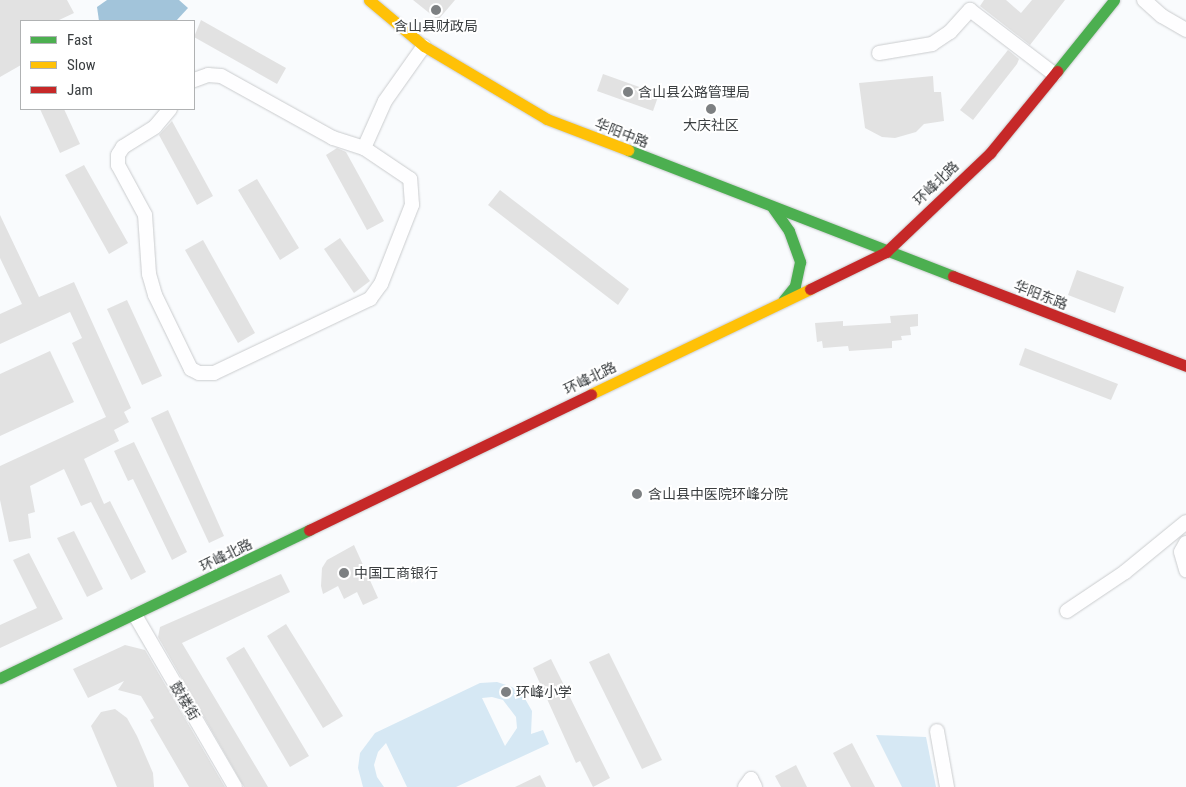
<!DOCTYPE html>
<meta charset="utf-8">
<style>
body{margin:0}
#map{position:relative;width:1186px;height:787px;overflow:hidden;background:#f9fbfd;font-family:"Roboto Condensed","Noto Sans SC",sans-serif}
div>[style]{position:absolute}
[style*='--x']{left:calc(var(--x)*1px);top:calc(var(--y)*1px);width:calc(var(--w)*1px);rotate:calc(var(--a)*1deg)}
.green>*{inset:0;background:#d6e8f4}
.water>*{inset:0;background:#a2c4da}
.building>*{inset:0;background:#e2e2e2}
.roads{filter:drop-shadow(0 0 1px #caccce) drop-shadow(0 0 1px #caccce)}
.street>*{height:14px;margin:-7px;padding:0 7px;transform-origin:7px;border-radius:7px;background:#fefeff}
.fast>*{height:11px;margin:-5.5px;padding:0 5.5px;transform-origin:5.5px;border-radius:5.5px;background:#4caf50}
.slow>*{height:11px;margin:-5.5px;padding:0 5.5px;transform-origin:5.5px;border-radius:5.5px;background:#ffc107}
.jam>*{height:11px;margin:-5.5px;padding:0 5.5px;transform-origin:5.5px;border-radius:5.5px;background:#c62828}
.dots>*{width:14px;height:14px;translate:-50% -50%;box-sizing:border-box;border:2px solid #fff;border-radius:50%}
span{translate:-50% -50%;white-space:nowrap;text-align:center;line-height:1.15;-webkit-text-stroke:4px #fff;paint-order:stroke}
.poi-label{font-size:14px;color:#3a3e40}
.left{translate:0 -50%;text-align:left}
.street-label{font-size:14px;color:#3a3e40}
.legend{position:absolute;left:20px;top:20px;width:175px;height:90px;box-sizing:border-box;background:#fff;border:1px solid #b0b2b3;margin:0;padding:6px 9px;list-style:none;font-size:15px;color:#3a3e40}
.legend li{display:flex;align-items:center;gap:10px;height:25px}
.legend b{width:25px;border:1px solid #b0b2b3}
</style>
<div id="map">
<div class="green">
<i style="clip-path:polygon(evenodd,497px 682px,512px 687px,524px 697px,532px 711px,531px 734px,543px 730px,549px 744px,456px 787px,407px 787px,386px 743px,378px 752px,374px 765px,377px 777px,384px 787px,363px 787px,358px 768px,360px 753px,375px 733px,480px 683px,497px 682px,492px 697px,503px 700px,516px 717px,517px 728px,505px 746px,482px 698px,492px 697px)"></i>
<i style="clip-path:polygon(876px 735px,926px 737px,936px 787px,902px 787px)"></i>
</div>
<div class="water">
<i style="clip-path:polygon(107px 0,179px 0,188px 8px,176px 21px,99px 21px,97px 7px)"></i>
</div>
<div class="building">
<i style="clip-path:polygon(0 0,67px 0,74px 13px,57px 21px,21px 21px,21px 65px,0 77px)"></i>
<i style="clip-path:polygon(413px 0,455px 0,438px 20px)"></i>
<i style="clip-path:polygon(984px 0,1006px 0,1021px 13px,1032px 0,1065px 0,1030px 45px,980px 6px)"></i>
<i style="clip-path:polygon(201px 20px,286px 68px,277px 84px,194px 37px)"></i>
<i style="clip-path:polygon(1008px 50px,1019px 59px,1017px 64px,973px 120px,960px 110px)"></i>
<i style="clip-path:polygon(603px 74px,659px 94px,653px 111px,597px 91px)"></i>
<i style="clip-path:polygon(933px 76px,934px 92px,941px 92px,944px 121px,924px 124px,916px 132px,895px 138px,882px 137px,865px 128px,859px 83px)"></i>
<i style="clip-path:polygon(40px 109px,64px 109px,80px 144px,60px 153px)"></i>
<i style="clip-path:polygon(172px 121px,213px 196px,197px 205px,159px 135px)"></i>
<i style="clip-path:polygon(337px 148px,346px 152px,384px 221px,367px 230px,326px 155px)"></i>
<i style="clip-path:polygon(84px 165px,128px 243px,109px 254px,65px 175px)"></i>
<i style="clip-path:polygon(257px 179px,299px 248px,280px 260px,238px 190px)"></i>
<i style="clip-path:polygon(500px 190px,629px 289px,618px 305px,488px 205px)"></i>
<i style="clip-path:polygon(0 215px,39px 297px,74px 282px,131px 408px,124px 412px,129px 422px,114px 430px,119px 441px,84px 459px,104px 504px,110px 501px,146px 572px,131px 580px,91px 502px,81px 506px,64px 469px,30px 486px,35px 512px,28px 514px,31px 538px,9px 542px,0 500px,0 466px,106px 417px,72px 343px,82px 338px,70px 312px,0 344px,0 314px,22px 304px,0 258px)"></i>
<i style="clip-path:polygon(340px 238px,370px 281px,354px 293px,324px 249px)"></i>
<i style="clip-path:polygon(203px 240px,255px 333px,238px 343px,185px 250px)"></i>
<i style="clip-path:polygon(1077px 270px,1124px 287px,1115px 313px,1068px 295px)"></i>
<i style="clip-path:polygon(127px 300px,162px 376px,142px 385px,107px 309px)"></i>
<i style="clip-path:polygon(918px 314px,918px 326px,910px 327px,911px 335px,901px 336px,902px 340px,892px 341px,892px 348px,849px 351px,848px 346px,823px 348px,822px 341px,817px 342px,815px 323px,843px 321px,843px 326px,891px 323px,890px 316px)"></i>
<i style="clip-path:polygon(1025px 348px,1118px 384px,1111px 400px,1019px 365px)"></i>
<i style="clip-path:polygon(50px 351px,74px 402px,0 436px,0 374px)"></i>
<i style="clip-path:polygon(168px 410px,224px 536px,209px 543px,151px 418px)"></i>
<i style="clip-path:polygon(134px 442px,187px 552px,172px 560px,133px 479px,128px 481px,114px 451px)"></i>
<i style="clip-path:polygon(74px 531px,103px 589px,87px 597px,57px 538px)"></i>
<i style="clip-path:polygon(354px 545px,378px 598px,363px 605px,357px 592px,344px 599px,338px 586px,323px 594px,321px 586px,322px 568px,327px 560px)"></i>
<i style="clip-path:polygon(29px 553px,63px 619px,0 648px,0 625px,37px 608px,13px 560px)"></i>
<i style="clip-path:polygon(281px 574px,290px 592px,182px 643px,268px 787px,244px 787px,158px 637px,160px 627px)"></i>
<i style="clip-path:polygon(286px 624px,343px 716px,323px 728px,267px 636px)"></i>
<i style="clip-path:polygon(125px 645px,145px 650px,225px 787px,189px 787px,150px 720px,154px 718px,141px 696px,118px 690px,124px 681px,88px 698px,73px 669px)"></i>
<i style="clip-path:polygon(244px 647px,309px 756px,290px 767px,226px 658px)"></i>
<i style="clip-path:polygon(609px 653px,662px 760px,642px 769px,589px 662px)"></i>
<i style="clip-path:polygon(551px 659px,610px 778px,593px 787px,580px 761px,576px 763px,533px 668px)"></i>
<i style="clip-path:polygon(115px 709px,127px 718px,137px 736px,153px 773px,154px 787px,117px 787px,91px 726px,101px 712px)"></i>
<i style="clip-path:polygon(852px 743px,875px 787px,851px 787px,833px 753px)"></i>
<i style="clip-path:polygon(796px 765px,807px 787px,781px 787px,775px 776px)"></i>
<i style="clip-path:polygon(540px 775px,546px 787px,515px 787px)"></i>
</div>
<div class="roads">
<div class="street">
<i style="--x:1144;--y:0;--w:24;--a:42"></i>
<i style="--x:1162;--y:16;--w:28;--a:30"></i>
<i style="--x:879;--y:53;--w:54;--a:-9.6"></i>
<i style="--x:932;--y:44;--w:22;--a:-34"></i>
<i style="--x:950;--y:32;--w:30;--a:-48"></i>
<i style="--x:970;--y:10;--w:106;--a:37.3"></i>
<i style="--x:170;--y:109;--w:23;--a:130"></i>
<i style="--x:155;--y:127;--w:38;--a:148"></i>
<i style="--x:123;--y:147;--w:9;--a:122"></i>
<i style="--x:118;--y:155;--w:10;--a:90"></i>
<i style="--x:118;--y:165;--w:57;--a:61.6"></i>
<i style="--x:145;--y:215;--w:59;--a:86.1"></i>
<i style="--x:149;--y:274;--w:22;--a:74"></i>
<i style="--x:155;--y:295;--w:82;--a:64.1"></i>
<i style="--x:191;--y:369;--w:9;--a:27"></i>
<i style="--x:199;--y:373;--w:15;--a:0"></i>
<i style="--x:214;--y:373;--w:173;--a:-25.4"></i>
<i style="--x:370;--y:299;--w:19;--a:-54"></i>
<i style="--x:381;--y:284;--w:85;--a:-68.6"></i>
<i style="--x:412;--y:205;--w:26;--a:-94"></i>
<i style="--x:410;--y:179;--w:55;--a:-146"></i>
<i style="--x:364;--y:148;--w:33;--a:-162"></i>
<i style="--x:333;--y:138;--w:128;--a:-151"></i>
<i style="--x:221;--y:76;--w:13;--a:-176"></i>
<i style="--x:208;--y:75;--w:15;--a:160"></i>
<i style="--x:364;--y:148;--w:51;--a:-65.9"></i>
<i style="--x:385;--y:101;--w:67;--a:-54.7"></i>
<i style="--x:1186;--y:543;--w:10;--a:119"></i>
<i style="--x:1181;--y:552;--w:19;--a:74"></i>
<i style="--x:1067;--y:611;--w:70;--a:-33.9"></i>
<i style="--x:1125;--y:572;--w:79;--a:-39.3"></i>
<i style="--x:135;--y:615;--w:199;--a:59.8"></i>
<i style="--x:937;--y:731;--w:57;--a:79.9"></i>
<i style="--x:745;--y:787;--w:10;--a:-53"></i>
<i style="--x:751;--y:779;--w:9;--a:63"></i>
</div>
<div class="fast">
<i style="--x:1057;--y:71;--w:91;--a:-51.2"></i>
<i style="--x:628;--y:150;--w:349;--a:21.2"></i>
<i style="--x:773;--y:208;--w:28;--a:55"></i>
<i style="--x:789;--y:231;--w:33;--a:70"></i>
<i style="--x:800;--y:262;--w:25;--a:102"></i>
<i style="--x:795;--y:286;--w:19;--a:129"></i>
<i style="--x:0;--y:678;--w:343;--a:-25.6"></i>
</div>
<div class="slow">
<i style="--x:369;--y:0;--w:72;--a:39.9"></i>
<i style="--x:424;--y:46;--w:143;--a:30.7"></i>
<i style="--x:547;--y:119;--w:87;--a:20.9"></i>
<i style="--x:591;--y:394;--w:243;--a:-25.6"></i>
</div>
<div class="jam">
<i style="--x:953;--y:276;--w:250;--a:21.1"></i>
<i style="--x:810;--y:289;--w:85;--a:-26"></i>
<i style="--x:886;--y:252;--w:144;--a:-43.6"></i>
<i style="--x:990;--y:153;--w:106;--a:-50.7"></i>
<i style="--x:309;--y:530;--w:313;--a:-25.7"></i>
</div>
</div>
<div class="dots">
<i style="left:436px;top:10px;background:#7d8082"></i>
<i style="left:628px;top:92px;background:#7d8082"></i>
<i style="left:711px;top:109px;background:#7d8082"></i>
<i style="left:637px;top:494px;background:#7d8082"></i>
<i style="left:344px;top:573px;background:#7d8082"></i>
<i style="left:506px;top:692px;background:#7d8082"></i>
</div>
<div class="poi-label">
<span style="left:436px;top:26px">含山县财政局</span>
<span class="left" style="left:638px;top:92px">含山县公路管理局</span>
<span style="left:711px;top:125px">大庆社区</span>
<span class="left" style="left:648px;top:494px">含山县中医院环峰分院</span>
<span class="left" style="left:354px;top:573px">中国工商银行</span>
<span class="left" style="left:516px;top:692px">环峰小学</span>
</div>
<div class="street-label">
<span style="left:622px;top:133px;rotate:21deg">华阳中路</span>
<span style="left:936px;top:183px;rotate:-44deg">环峰北路</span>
<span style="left:1041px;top:295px;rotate:21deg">华阳东路</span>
<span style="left:590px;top:378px;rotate:-26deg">环峰北路</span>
<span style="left:226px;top:555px;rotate:-26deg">环峰北路</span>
<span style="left:185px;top:701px;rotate:59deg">鼓楼街</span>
</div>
<ul class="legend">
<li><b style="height:6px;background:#4caf50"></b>Fast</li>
<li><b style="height:6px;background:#ffc107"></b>Slow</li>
<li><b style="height:6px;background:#c62828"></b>Jam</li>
</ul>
</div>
